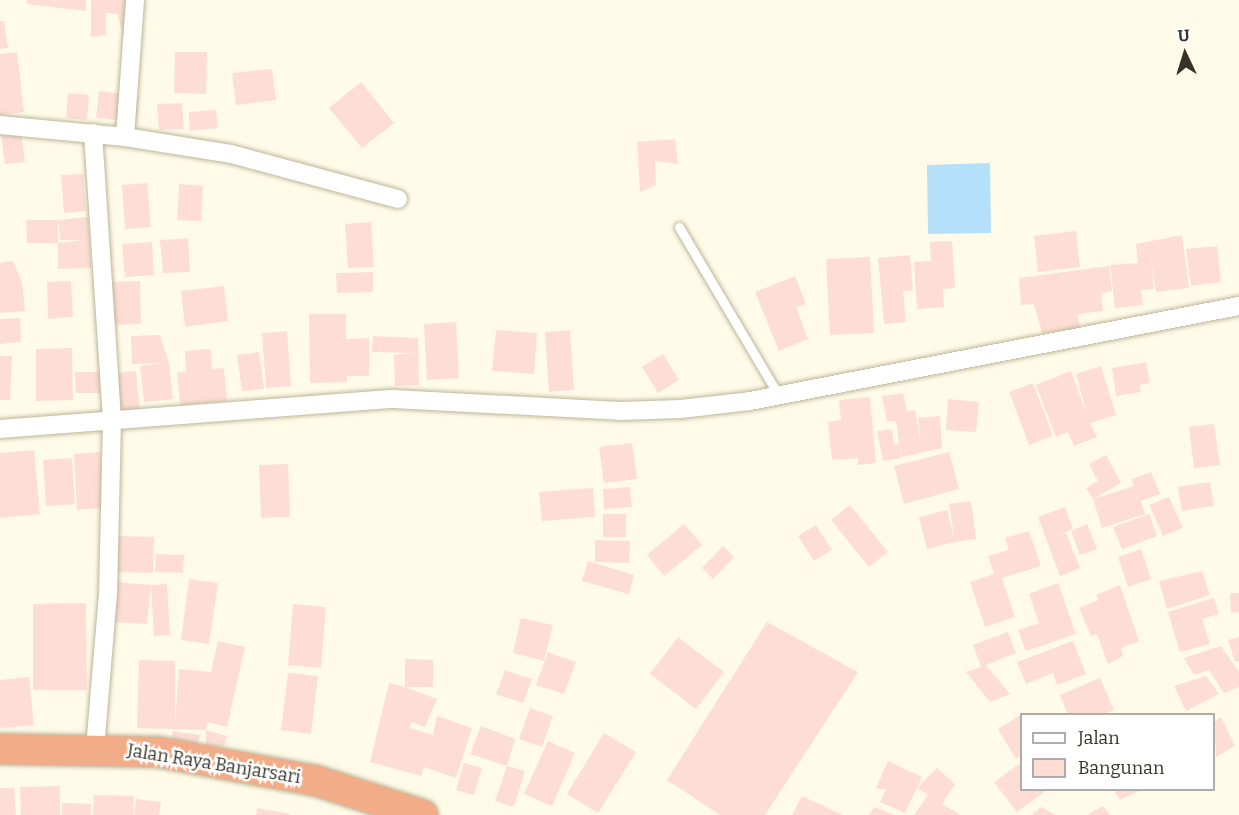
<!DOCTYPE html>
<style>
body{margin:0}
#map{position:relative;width:1239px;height:815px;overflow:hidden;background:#fffbe8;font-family:Bitter,serif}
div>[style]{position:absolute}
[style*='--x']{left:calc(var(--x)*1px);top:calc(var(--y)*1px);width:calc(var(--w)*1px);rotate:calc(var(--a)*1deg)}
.water>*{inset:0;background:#b4e0fa}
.building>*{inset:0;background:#feded4}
.roads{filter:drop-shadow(0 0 2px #bcb598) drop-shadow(0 0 2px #bcb598)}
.service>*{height:9px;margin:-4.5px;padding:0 4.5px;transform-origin:4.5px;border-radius:4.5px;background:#fff}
.minor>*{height:18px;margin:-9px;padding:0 9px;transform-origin:9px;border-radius:9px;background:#fff}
.trunk>*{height:30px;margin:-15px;padding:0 15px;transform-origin:15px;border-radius:15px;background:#f2ac88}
span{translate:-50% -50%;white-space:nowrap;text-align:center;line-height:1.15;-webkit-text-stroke:5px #fff;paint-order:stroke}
.street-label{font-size:18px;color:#353327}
.legend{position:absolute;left:1020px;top:713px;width:195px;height:78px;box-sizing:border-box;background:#fff;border:2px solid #aeada9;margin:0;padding:8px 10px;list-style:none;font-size:18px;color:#353327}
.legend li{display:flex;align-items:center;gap:12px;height:30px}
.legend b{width:30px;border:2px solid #aeada9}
.north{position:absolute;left:1155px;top:24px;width:60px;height:60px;-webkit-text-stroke:4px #fff;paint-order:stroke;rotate:356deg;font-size:16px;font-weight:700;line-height:24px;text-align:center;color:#353327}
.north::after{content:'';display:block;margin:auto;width:21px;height:27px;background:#353327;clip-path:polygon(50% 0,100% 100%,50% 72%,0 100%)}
</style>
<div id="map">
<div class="water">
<i style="clip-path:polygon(990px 163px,991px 233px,928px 234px,927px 165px)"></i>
</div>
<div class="building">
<i style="clip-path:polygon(27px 0,86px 0,86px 11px,27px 4px)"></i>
<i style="clip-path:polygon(91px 0,133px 0,141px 35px,123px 39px,118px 14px,106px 13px,106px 35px,91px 37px)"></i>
<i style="clip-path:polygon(0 21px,4px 21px,8px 48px,0 49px)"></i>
<i style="clip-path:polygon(17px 52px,24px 112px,0 115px,0 54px)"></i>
<i style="clip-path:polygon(175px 52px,207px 52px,206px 94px,174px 93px)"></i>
<i style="clip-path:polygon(272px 69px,276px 100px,236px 105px,232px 73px)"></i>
<i style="clip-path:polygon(361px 82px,394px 123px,362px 148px,329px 108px)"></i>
<i style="clip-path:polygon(99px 91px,139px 96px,136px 122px,96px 118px)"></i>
<i style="clip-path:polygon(68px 93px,89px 95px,87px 120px,66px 118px)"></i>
<i style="clip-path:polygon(182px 103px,184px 129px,159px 130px,157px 104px)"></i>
<i style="clip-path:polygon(216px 110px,218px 128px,190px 131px,189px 112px)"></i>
<i style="clip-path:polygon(21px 132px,25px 162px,5px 164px,1px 135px)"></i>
<i style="clip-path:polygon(675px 139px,678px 164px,655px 161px,656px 185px,640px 192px,637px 142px)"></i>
<i style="clip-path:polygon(83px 174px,86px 211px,64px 213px,61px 175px)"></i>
<i style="clip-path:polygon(147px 183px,151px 227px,125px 229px,122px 185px)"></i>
<i style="clip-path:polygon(179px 184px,203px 186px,201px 221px,177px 220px)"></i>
<i style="clip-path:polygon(88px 217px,91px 268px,58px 269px,58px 243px,27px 243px,26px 220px,58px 220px,58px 243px,83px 240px,60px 240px,58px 220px)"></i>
<i style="clip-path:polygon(371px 222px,374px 267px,348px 268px,345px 224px)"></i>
<i style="clip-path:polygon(1076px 231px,1080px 267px,1038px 272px,1034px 236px)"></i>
<i style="clip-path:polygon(1182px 235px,1189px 288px,1156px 292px,1151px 259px,1154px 289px,1141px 290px,1143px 305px,1115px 308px,1110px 265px,1138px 263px,1136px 244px)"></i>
<i style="clip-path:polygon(188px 238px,190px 272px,163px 273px,160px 240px)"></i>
<i style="clip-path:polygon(952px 241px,955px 288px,943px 289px,944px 307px,917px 309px,914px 262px,931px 261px,930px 242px)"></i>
<i style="clip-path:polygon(152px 242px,154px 275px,125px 277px,122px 244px)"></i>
<i style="clip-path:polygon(1217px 246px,1221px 282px,1191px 286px,1186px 249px)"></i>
<i style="clip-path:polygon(910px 255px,913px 290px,903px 291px,906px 322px,884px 324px,878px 258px)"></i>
<i style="clip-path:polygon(870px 257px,874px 333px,830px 335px,826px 259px)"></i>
<i style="clip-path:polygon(13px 261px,22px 282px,25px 311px,0 313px,0 263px)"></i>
<i style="clip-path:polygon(1109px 266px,1112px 291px,1101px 293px,1103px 311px,1078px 314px,1080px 329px,1042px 333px,1034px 304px,1021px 305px,1019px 278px)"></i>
<i style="clip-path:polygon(373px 272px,373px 292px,337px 293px,336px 273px)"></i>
<i style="clip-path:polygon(795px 276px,806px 304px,796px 307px,808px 339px,779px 351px,755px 292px)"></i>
<i style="clip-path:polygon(71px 281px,73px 317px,48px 319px,47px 282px)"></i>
<i style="clip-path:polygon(140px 281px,141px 324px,108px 325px,107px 282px)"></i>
<i style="clip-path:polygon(224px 286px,228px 321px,185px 327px,181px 291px)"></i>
<i style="clip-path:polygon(309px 314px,346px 314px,346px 339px,369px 338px,369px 376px,347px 376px,347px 382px,310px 383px)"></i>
<i style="clip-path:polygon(20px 318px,21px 342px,0 344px,0 319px)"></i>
<i style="clip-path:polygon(456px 322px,459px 378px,427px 380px,424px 324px)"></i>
<i style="clip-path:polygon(496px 330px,537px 333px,534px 374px,492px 371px)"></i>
<i style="clip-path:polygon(570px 330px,574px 390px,549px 392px,545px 332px)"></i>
<i style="clip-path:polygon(287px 331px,291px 386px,266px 388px,262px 333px)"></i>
<i style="clip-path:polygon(160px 335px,169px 363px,173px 399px,144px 402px,140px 366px,163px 363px,132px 364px,131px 336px)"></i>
<i style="clip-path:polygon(373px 336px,418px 338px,419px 385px,395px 386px,394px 355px,414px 353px,372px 352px)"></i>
<i style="clip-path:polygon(72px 348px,73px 400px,36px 401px,36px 349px)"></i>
<i style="clip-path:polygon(211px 349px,212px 369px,224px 368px,227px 401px,180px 405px,177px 373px,186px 371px,185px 351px)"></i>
<i style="clip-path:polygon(259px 352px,264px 389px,242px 391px,237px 355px)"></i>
<i style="clip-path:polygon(663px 354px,679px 380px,658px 393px,642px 367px)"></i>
<i style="clip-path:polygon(0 356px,12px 356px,10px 400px,0 400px)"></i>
<i style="clip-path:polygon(1146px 362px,1150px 383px,1140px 385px,1141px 392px,1116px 396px,1112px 368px)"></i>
<i style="clip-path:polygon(1101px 366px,1116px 415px,1090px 423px,1097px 437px,1074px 446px,1068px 432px,1056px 437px,1036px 385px,1071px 371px,1087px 415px,1076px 374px)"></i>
<i style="clip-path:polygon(136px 371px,140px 410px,111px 413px,107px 374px)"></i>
<i style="clip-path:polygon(75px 372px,100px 372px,100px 393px,76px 393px)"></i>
<i style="clip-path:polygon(1033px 383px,1053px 436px,1029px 445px,1009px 392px)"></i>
<i style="clip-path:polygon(903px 393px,907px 411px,915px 410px,921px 444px,918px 418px,940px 416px,942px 448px,902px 457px,900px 448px,901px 458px,883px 461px,877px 431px,892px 429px,894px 444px,899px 443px,896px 421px,887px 422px,882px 396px)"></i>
<i style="clip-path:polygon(870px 397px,876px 463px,858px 465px,858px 458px,832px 460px,828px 422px,841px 420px,839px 400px)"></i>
<i style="clip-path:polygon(948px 399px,979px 402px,976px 432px,946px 430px)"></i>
<i style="clip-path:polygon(1214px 424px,1220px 465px,1194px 468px,1189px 427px)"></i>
<i style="clip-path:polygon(632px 443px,637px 479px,604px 483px,599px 447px)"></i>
<i style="clip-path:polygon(34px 450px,40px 514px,0 518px,0 453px)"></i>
<i style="clip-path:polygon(100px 452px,103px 508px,77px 510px,74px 454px)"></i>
<i style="clip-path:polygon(949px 452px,959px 489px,904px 504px,894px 466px)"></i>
<i style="clip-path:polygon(1106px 455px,1121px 483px,1093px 499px,1086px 488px,1098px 481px,1089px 464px)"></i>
<i style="clip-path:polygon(72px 458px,75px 504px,46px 506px,43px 460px)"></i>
<i style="clip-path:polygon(288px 464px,290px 517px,261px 518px,259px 465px)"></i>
<i style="clip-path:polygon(1151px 472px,1160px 494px,1141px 501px,1145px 514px,1102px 528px,1093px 499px,1134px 486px,1132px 479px)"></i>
<i style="clip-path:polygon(1210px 482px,1214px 506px,1182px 511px,1178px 487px)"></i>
<i style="clip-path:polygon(630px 487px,632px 507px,604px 509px,603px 489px)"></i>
<i style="clip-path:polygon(593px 488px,595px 517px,542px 521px,539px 492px)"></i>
<i style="clip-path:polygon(1169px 497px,1183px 528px,1163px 536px,1149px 505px)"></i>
<i style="clip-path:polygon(971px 501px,976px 539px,955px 542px,949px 504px)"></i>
<i style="clip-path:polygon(850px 505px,888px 552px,869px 567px,831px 520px)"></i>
<i style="clip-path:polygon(1065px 507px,1073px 529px,1056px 536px,1066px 533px,1080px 568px,1060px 576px,1038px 517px)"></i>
<i style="clip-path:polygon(947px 510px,955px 542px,927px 549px,919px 517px)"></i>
<i style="clip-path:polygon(603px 514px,626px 514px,626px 537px,603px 537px)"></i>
<i style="clip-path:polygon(1149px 514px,1157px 536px,1122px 549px,1113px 527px)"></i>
<i style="clip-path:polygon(684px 524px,702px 545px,664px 576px,647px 555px)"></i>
<i style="clip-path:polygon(1087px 524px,1097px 549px,1080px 555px,1071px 531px)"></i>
<i style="clip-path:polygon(816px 525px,832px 550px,814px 561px,798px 536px)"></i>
<i style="clip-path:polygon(1029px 531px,1041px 566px,1002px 578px,1015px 617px,985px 627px,970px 582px,994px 574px,988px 556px,1009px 550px,1005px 538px)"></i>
<i style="clip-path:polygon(117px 536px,154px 537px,153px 573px,115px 572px)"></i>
<i style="clip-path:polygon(595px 540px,630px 541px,629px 563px,595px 562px)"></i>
<i style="clip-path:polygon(723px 546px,734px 557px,713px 579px,702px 568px)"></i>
<i style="clip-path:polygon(1141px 549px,1151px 579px,1128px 587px,1118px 557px)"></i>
<i style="clip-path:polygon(156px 554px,184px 555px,183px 573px,155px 572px)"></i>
<i style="clip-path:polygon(588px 561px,634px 575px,629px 594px,582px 581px)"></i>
<i style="clip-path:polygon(1202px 571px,1210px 595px,1167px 609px,1159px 581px)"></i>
<i style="clip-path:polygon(189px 579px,218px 583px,209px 644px,181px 640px)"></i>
<i style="clip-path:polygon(116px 582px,151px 585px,147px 624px,113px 622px)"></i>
<i style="clip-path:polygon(1058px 583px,1076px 634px,1026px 651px,1018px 630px,1039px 623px,1029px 594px)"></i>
<i style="clip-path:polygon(167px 584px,170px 635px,154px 636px,151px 585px)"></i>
<i style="clip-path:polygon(1120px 585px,1139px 641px,1121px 648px,1123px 656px,1108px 664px,1097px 634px,1091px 636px,1079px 608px,1098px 600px,1096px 595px)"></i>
<i style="clip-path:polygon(1230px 593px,1239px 593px,1239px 612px,1231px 613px)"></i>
<i style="clip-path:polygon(1214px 598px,1219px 614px,1202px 619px,1210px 644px,1180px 652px,1168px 612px)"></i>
<i style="clip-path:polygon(86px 603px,87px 690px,33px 690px,33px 604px)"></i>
<i style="clip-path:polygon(293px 604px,326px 607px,321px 668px,288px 665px)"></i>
<i style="clip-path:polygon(521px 618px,553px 625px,544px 661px,513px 653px)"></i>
<i style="clip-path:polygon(767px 622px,858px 672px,765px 815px,720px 815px,667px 780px)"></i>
<i style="clip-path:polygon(1008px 632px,1016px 653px,986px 665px,1010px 694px,990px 702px,966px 672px,981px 667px,973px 645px)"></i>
<i style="clip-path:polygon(678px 637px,724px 672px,696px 709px,650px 674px)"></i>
<i style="clip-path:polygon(1239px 637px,1239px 661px,1235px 662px,1228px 640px)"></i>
<i style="clip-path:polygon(218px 641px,245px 647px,227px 727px,207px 722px,206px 730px,137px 728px,139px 660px,175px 661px,175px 723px,179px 669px,211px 672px)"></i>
<i style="clip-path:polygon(1073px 641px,1086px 674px,1057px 685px,1053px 673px,1026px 684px,1017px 662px)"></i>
<i style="clip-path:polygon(1221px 646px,1239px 672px,1239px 687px,1224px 693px,1209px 670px,1194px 675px,1184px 658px)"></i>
<i style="clip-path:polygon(548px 652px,576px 662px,564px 694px,536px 685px)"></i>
<i style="clip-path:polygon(405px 659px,433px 660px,433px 687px,405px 687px,437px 699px,425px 727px,411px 722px,410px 728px,433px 735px,437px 716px,472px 728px,456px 778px,424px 767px,421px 776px,370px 762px,389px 683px,405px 687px)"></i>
<i style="clip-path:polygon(505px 670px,532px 679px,523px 703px,496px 694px)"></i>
<i style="clip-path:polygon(288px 673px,318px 676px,311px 734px,281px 730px)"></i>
<i style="clip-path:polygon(1206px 676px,1219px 694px,1186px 711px,1174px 686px)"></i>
<i style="clip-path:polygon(29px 677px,34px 725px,0 728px,0 680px)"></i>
<i style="clip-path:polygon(1100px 678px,1114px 710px,1104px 714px,1068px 714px,1060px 695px)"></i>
<i style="clip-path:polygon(530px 708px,553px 716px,542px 747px,519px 739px)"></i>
<i style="clip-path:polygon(1022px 714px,1022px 755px,1016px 759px,998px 729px)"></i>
<i style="clip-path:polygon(1221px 717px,1235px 746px,1216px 757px,1214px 722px)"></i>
<i style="clip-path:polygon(481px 726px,515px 739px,507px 766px,470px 754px)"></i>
<i style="clip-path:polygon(206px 730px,227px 736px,224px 746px,206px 747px)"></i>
<i style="clip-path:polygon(173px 731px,201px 735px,195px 746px,171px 743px)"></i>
<i style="clip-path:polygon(604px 733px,636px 752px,598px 813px,567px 794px)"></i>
<i style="clip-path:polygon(548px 741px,575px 753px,552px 806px,524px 794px)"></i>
<i style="clip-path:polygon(888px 761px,922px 777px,917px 788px,937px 768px,955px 784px,942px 804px,961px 815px,914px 815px,928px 795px,917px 788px,905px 813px,880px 802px,886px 790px,876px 788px)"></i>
<i style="clip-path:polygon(1022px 762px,1022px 790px,1047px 790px,1017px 812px,994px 782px)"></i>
<i style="clip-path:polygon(464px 763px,482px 768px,474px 795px,456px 790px)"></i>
<i style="clip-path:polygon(507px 766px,525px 771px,514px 807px,495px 801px)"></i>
<i style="clip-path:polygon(60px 786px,60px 815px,21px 815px,20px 787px)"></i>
<i style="clip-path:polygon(0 788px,14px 788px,16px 815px,0 815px)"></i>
<i style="clip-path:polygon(1114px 790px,1141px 790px,1120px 800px)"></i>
<i style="clip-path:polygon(94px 795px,134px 796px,133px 815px,93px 815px)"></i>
<i style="clip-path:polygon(802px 796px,843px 815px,792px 815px)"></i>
<i style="clip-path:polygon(136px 799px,161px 802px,159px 815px,134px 815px)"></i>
<i style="clip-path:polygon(62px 803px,91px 804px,91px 815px,62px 815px)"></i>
<i style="clip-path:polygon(1103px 806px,1110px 815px,1087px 815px)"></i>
<i style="clip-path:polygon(874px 807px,894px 815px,869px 815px)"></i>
<i style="clip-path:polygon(1041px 807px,1056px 815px,1032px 815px)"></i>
<i style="clip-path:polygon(257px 808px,290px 814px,290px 815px,256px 815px)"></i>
</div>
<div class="roads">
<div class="service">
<i style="--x:679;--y:227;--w:196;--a:59.4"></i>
</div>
<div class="minor">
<i style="--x:0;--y:125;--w:126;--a:5.5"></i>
<i style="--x:125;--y:137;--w:107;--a:9.1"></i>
<i style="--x:231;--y:154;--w:173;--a:15.1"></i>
<i style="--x:93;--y:133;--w:288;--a:86.2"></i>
<i style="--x:112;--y:420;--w:174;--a:91.3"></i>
<i style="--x:108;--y:594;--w:155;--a:94.8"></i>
<i style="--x:125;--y:137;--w:137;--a:-85.8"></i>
<i style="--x:0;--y:429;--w:394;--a:-4.4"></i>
<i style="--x:393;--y:399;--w:227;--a:3"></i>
<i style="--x:620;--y:411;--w:61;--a:-1.9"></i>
<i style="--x:681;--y:409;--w:69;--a:-6.6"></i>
<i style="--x:750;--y:401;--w:498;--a:-11"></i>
</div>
<div class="trunk">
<i style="--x:0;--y:749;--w:158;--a:1.1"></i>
<i style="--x:158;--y:752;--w:162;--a:10.3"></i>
<i style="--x:317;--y:781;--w:111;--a:17.8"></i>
</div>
</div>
<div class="street-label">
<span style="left:214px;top:764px;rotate:9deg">Jalan Raya Banjarsari</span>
</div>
<ul class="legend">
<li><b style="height:8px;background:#fff"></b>Jalan</li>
<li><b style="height:16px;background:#feded4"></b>Bangunan</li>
</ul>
<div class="north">U</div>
</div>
